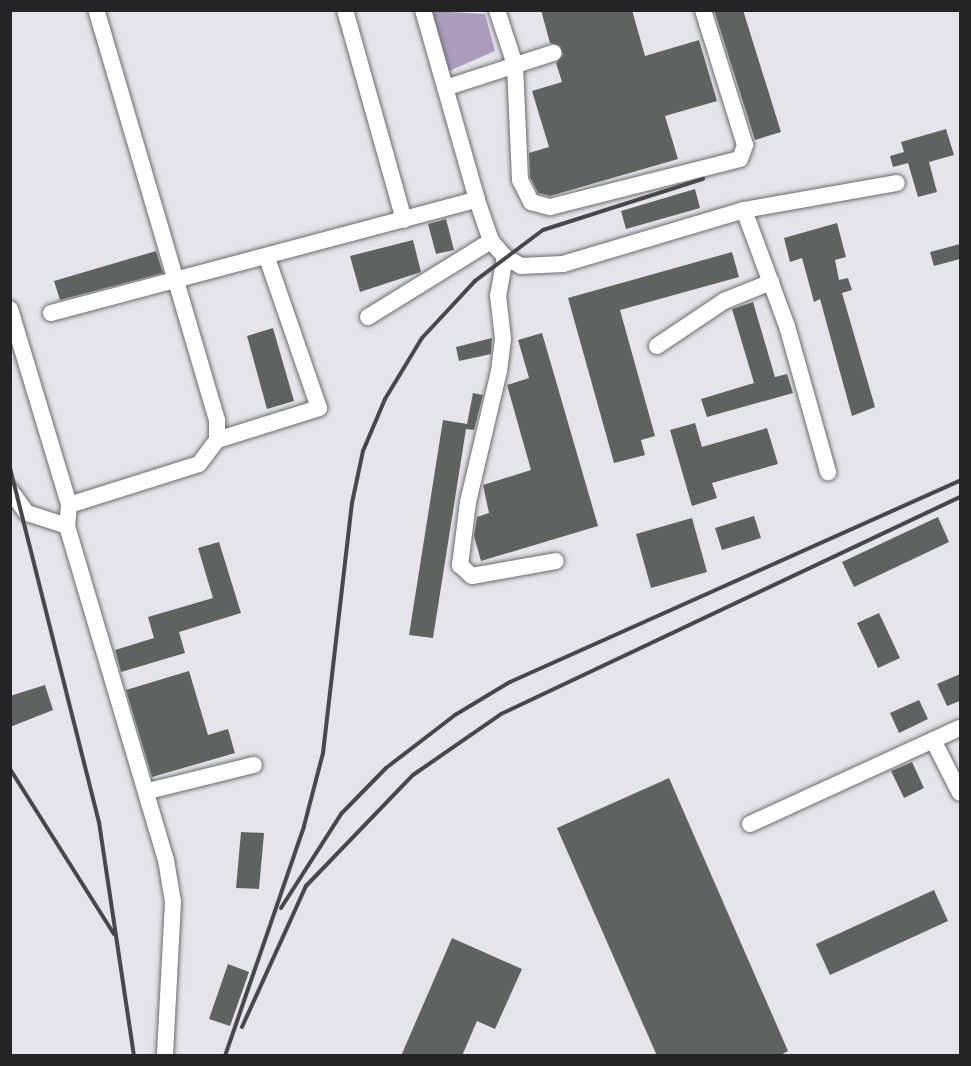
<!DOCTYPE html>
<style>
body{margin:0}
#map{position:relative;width:971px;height:1066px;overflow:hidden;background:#e6e4ea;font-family:"Open Sans",sans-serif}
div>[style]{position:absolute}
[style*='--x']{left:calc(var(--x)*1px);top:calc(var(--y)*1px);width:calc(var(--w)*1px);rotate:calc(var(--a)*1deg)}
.forest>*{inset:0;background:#ab9dbe}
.building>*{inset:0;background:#5e6360}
.roads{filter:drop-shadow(0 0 2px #6c6a6f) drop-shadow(0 0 2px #6c6a6f)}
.minor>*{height:16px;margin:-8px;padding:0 8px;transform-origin:8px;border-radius:8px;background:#fff}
.rail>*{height:4px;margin:-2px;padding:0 2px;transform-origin:2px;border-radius:2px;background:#48474a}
span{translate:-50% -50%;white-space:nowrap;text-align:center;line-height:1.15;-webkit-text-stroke:6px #e6e4ea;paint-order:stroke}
.frame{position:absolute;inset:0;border:12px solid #242325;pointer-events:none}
</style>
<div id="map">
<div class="forest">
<i style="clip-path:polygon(432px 11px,485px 14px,495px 51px,449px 71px)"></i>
</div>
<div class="building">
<i style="clip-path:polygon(541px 10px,632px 10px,645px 56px,699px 40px,717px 101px,665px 116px,678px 159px,550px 196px,538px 193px,530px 177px,529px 153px,549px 147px,532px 91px,562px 82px,556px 63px,563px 55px,560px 46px,550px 43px)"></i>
<i style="clip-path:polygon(714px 10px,743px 10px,781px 132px,755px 140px)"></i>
<i style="clip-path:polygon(946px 129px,954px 155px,929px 162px,937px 192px,918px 197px,908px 163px,893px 167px,890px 156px,904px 152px,901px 142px)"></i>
<i style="clip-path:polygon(695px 189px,700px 208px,626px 229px,621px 211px)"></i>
<i style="clip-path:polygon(446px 219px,454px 250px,436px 254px,428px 224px)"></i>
<i style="clip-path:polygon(837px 223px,846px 257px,835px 260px,839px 280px,848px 278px,852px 290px,842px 293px,875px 407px,852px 416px,820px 299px,814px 302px,802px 258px,790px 262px,784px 238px)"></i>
<i style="clip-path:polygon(413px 240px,421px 272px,360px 292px,350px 256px)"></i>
<i style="clip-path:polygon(960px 244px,960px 259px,934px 266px,930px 252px)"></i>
<i style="clip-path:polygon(156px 251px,163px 273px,60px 300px,54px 281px)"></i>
<i style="clip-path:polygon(732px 252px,739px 277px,620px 310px,655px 436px,641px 440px,645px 455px,614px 463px,568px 298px)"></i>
<i style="clip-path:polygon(753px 302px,775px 377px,787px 374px,793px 393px,707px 417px,701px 399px,754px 383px,732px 309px)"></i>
<i style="clip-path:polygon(273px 328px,294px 401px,267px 409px,247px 336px)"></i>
<i style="clip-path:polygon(542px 333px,598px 526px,481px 561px,474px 536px,477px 517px,489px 513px,483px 485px,531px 470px,507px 385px,529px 378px,518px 340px)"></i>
<i style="clip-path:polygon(492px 338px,491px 354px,459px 361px,456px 347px)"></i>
<i style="clip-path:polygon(473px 393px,483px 395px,474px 430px,466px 429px,433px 638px,409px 635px,443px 420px,467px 424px)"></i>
<i style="clip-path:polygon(695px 423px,702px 447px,767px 428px,778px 464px,712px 483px,717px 498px,692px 506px,670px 430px)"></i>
<i style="clip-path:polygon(754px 516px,761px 538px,722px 550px,715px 528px)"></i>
<i style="clip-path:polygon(938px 517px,949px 542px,854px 587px,842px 562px)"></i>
<i style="clip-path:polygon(692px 518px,707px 572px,651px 588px,636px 534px)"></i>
<i style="clip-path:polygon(219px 542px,241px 613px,179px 632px,185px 653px,121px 672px,115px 650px,154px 638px,148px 617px,213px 598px,198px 548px)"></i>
<i style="clip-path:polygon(879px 613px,900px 658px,878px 668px,857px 623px)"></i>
<i style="clip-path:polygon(189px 671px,208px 735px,228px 729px,235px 753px,152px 777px,126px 690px)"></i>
<i style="clip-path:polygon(960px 674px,960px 701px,947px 706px,937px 684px)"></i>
<i style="clip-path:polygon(45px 685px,53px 710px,10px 727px,10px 696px)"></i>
<i style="clip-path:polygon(919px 700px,928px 719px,899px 733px,890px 713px)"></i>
<i style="clip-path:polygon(912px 762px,924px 788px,904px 798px,891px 771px)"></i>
<i style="clip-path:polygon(669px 778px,788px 1051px,779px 1056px,657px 1056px,557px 828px)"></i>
<i style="clip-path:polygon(241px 832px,264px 833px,259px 889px,236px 888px)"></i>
<i style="clip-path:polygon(934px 890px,948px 921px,830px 975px,816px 944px)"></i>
<i style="clip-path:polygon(452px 938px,522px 969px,495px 1029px,477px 1021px,462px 1056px,401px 1056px)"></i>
<i style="clip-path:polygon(228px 964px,249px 972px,230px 1026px,209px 1019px)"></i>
</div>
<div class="roads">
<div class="minor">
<i style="--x:345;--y:10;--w:218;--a:74.3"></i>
<i style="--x:423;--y:10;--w:198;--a:74.1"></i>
<i style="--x:477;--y:200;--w:43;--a:71.1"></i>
<i style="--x:491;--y:241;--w:21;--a:49"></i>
<i style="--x:505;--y:257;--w:18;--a:29"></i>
<i style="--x:521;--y:266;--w:42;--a:-2.7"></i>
<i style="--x:563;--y:264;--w:189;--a:-16.6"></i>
<i style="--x:744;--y:210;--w:124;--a:69.7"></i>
<i style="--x:787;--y:326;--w:152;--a:74.3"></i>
<i style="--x:497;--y:10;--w:58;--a:71.9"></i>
<i style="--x:515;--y:65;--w:115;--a:87.5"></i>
<i style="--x:520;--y:180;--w:25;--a:63"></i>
<i style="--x:531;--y:202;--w:20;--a:15"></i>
<i style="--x:550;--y:207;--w:196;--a:-14.2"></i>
<i style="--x:740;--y:159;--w:15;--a:-70"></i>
<i style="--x:745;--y:145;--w:141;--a:-107.3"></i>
<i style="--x:445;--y:88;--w:114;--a:-18"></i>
<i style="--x:744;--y:210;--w:155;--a:-10"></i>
<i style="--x:505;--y:257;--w:39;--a:100"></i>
<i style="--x:498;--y:295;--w:44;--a:83.5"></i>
<i style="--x:503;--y:339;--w:32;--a:97"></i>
<i style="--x:499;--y:371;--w:135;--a:103.3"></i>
<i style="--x:468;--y:502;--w:64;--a:97.2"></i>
<i style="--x:460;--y:565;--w:16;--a:43"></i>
<i style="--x:472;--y:576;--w:85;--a:-10.1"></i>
<i style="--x:10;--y:309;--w:205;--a:73.2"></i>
<i style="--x:69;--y:505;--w:21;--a:95"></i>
<i style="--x:67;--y:526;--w:348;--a:73.5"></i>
<i style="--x:166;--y:860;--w:43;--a:80.5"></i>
<i style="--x:173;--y:902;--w:154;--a:93"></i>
<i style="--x:51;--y:313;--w:441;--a:-14.9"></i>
<i style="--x:368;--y:317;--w:145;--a:-31.7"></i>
<i style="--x:657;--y:346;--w:81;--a:-33.9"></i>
<i style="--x:724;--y:301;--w:51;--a:-22"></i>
<i style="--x:217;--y:440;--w:107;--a:-17.4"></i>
<i style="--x:319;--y:408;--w:159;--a:-109.1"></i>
<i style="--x:10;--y:490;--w:29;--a:54"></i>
<i style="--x:27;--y:513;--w:42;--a:18"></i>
<i style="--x:69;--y:505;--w:136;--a:-17.5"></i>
<i style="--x:199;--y:464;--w:30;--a:-53"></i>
<i style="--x:217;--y:440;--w:20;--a:-90"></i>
<i style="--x:217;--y:420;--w:427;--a:-106.4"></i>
<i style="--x:933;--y:740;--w:59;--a:63"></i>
<i style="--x:148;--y:791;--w:109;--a:-13.8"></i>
<i style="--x:750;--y:824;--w:231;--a:-24.6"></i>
</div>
</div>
<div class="rail">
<i style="--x:10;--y:468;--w:365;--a:75.9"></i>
<i style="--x:99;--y:822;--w:237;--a:81.5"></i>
<i style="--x:10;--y:769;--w:195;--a:57.8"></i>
<i style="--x:281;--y:908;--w:112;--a:-57.4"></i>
<i style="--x:341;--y:814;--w:64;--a:-45.6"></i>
<i style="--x:386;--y:768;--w:87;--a:-37.5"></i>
<i style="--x:455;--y:715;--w:64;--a:-31"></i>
<i style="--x:510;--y:682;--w:493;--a:-24.1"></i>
<i style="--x:242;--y:1027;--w:155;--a:-65.6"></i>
<i style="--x:306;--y:886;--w:154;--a:-46.1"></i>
<i style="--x:413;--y:775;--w:107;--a:-34.7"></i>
<i style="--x:501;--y:714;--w:508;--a:-25.3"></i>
<i style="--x:225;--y:1056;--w:243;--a:-71"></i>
<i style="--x:304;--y:826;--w:75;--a:-75.4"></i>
<i style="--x:323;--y:753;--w:252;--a:-83.4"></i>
<i style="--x:352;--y:503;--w:53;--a:-78.1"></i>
<i style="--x:363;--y:451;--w:56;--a:-67.1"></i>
<i style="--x:385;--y:399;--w:71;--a:-58.8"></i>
<i style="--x:422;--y:338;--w:78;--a:-47.1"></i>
<i style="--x:475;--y:281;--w:85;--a:-36.9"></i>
<i style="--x:543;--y:230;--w:168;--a:-17.7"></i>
</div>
<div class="frame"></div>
</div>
